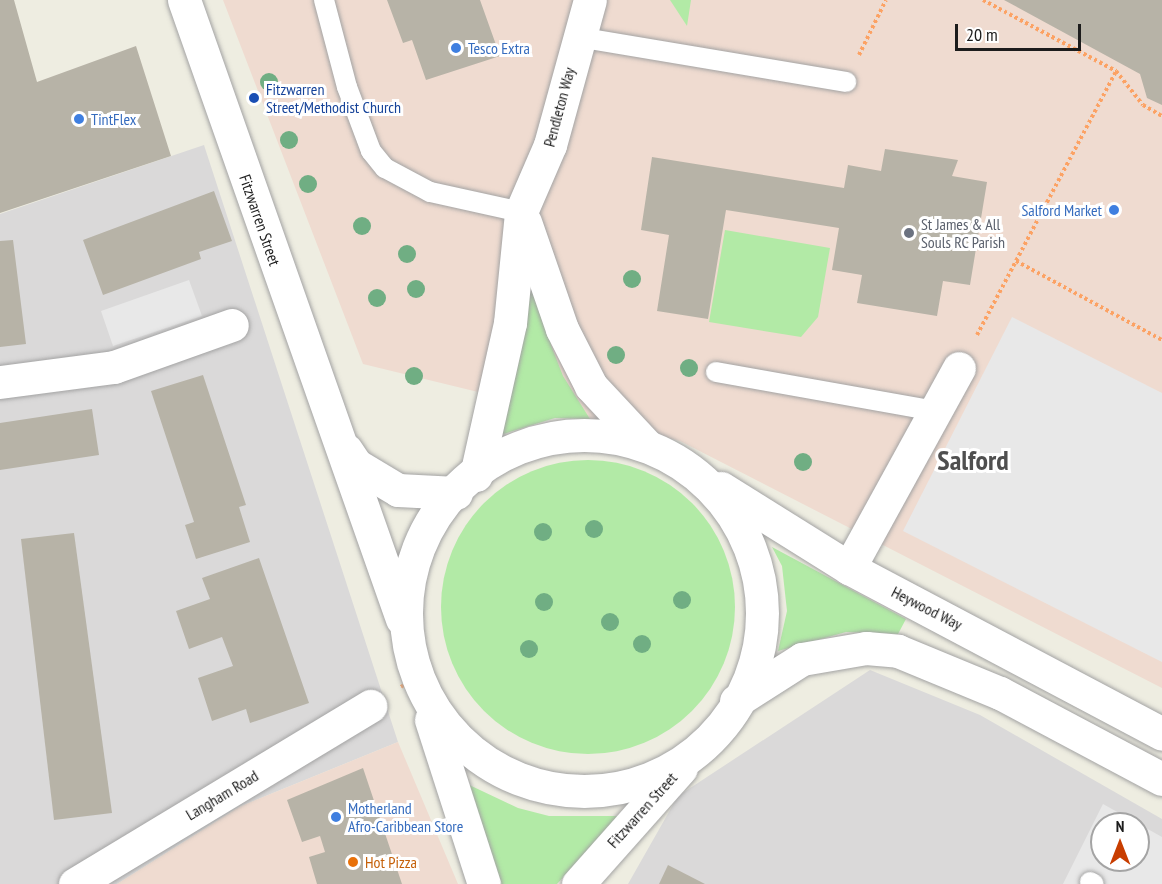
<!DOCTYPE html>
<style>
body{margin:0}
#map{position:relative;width:1162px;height:884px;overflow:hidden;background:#eeede1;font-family:"PT Sans Narrow",sans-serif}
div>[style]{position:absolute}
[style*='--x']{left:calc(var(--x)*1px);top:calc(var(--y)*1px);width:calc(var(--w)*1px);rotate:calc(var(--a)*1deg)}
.residential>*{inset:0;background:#dad9d9}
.commercial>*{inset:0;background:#efdbd0}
.grass>*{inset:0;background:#b2eaa6}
.round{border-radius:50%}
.parking>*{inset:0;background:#e8e8e8}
.building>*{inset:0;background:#b7b3a7}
.path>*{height:4px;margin-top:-2px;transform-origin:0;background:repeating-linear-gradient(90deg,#fca264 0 3px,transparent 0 6px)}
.roads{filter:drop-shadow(0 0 2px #a3a3a3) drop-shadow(0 0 2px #a3a3a3)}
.service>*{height:20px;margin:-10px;padding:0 10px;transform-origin:10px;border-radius:10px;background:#fff}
.minor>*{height:33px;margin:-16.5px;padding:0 16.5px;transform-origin:16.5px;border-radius:16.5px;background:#fff}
.tertiary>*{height:33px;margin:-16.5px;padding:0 16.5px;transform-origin:16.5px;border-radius:16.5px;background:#fff}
.tertiary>.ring{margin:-16.5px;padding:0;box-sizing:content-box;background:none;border:33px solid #fff;border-radius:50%}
.trees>*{width:18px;height:18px;margin:-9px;border-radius:50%;background:#70ae83}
.dots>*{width:16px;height:16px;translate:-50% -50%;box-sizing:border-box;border:3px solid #fff;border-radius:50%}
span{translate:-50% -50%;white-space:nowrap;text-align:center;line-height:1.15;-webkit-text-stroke:6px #fff;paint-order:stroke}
.shop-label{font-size:16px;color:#366cbe}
.left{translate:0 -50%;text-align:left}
.right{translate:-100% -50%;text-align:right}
.transit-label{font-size:16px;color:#164399}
.street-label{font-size:16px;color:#1c1c1c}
.worship-label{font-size:16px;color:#5b616d}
.food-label{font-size:16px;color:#c56008}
.town-label{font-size:28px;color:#4f4f4f;font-weight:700}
.north{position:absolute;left:1090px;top:812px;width:60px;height:60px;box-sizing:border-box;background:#fff;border:2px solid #a4a4a4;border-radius:50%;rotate:0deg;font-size:16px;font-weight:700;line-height:24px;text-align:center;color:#1c1c1c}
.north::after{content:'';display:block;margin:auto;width:21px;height:27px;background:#c83d00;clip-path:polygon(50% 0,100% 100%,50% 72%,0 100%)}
.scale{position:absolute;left:955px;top:24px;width:126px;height:27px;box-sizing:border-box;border:3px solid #1c1c1c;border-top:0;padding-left:8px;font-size:18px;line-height:21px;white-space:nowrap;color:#1c1c1c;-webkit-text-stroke:4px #fff;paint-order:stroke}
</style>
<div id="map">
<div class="residential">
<i style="clip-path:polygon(204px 145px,398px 742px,239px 807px,117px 884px,0 884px,0 214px)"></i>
<i style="clip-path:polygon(evenodd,870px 670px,980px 715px,1162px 819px,1162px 884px,628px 884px,678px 796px,870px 670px,1102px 824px,1138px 824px,1138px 860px,1102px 860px,1102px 824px)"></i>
</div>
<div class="commercial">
<i style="clip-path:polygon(223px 0,1162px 0,1162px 688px,680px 441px,363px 364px)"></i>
<i style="clip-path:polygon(398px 742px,458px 884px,117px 884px,239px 807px)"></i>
</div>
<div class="grass">
<i style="clip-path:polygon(670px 0,691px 0,687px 26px)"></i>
<i style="clip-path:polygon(725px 230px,830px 248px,818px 317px,801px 337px,709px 322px)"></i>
<i style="clip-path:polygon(541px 285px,551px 345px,563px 376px,590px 419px,555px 418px,497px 436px,519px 287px)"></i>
<i class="round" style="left:441px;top:460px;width:294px;height:294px"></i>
<i style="clip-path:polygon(772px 547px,906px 619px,898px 634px,846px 632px,778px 651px,787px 611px,782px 566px)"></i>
<i style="clip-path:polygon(463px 782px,518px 808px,549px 816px,620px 816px,557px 884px,497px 884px)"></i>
</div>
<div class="parking">
<i style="clip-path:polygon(189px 280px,202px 316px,113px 346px,101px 311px)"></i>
<i style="clip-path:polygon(1012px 317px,1162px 393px,1162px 662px,903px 531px)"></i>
<i style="clip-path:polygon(evenodd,1103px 804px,1162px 837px,1162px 884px,1063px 884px,1103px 804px,1102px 824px,1138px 824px,1138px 860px,1102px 860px,1102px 824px)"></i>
</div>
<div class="building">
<i style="clip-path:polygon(0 0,14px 0,37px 82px,136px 46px,171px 156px,0 213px)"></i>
<i style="clip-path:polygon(387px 0,480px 0,500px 56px,426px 80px,412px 40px,403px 43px)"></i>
<i style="clip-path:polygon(1004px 0,1162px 0,1162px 105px,1147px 98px,1140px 74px)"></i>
<i style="clip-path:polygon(885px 149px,958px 160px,952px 176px,987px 182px,970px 285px,943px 281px,937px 316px,857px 303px,862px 275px,832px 270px,839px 228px,726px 210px,708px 319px,657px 311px,669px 235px,641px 230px,652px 157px,844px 188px,848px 165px,881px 171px)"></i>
<i style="clip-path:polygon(214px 191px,232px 241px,199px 252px,201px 259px,103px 295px,83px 240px)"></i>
<i style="clip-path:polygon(13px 240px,26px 344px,0 347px,0 241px)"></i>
<i style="clip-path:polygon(203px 375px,246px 505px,239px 507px,250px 542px,196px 559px,185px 525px,194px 522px,151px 391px)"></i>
<i style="clip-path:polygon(92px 409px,99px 455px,0 470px,0 423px)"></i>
<i style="clip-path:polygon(74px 533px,112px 813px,54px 820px,21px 539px)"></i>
<i style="clip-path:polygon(259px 558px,309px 703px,250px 723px,246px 709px,212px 721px,198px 678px,233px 666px,222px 637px,189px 649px,176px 611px,210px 599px,202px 578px)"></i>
<i style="clip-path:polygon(363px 768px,402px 884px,317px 884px,309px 857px,325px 852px,320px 836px,302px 842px,287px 800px)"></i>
<i style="clip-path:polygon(668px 865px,705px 884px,659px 884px)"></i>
</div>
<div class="path">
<i style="--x:983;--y:0;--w:151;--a:28.1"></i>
<i style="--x:1116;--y:71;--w:43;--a:51.5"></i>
<i style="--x:1143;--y:105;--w:22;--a:30"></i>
<i style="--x:859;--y:55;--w:61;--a:-63.9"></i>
<i style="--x:1016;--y:261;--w:166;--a:28.4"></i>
<i style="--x:977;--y:335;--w:298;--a:-62.2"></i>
<i style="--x:401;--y:687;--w:17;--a:-36"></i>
</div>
<div class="roads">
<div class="service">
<i style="--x:324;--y:0;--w:90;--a:75.2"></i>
<i style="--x:347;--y:87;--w:68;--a:69.4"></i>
<i style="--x:371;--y:151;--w:22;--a:51"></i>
<i style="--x:385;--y:168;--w:51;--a:28.1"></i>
<i style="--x:430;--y:192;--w:93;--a:12.4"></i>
<i style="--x:578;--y:37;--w:272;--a:9.5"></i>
<i style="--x:716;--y:372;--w:222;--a:10.1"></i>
<i style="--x:1090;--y:882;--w:4;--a:27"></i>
</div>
<div class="minor">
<i style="--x:525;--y:222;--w:113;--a:70.9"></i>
<i style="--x:562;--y:329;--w:64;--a:63"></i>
<i style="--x:591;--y:386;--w:81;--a:47"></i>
<i style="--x:0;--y:382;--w:115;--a:-7.5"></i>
<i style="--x:114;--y:367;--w:125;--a:-19.6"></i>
<i style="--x:476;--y:475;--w:156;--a:-77.4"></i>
<i style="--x:510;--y:323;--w:112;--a:-84.3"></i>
<i style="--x:521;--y:212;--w:73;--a:-66.6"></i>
<i style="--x:550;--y:145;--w:150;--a:-74.6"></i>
<i style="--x:849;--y:568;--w:228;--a:-61.2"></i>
<i style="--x:75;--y:884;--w:345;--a:-31.1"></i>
</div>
<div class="tertiary">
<i style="--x:184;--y:0;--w:656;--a:70.6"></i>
<i class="ring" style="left:406px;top:435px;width:323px;height:323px"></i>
<i style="--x:346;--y:450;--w:18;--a:56"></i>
<i style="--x:356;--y:465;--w:49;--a:30.8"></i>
<i style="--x:398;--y:490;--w:58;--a:3"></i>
<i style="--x:721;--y:488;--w:151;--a:32"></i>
<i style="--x:849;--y:568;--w:354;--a:27.9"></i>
<i style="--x:736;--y:701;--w:78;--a:-32.5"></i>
<i style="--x:802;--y:659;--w:65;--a:-9.8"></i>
<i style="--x:866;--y:648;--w:32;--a:5"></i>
<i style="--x:898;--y:651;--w:110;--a:22.4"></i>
<i style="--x:1000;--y:693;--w:183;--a:28"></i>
<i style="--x:431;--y:720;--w:172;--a:72.1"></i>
<i style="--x:578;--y:884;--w:155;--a:-48.4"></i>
</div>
</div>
<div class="trees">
<i style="left:269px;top:82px"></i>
<i style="left:289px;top:140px"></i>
<i style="left:308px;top:184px"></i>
<i style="left:362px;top:226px"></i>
<i style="left:407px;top:254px"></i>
<i style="left:632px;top:279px"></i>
<i style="left:416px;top:289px"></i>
<i style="left:377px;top:298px"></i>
<i style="left:616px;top:355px"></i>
<i style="left:689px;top:368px"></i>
<i style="left:414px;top:376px"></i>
<i style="left:803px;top:462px"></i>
<i style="left:594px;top:529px"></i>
<i style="left:543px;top:532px"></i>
<i style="left:682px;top:600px"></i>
<i style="left:544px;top:602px"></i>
<i style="left:610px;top:622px"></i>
<i style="left:642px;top:644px"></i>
<i style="left:529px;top:649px"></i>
</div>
<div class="dots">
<i style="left:456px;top:48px;background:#3f7fe0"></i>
<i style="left:254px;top:98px;background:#1a4fb4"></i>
<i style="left:79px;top:119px;background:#3f7fe0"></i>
<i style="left:1114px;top:210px;background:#3f7fe0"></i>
<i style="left:909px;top:233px;background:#6b7280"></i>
<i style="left:336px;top:817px;background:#3f7fe0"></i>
<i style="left:353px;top:862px;background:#e8710a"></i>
</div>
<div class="shop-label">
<span class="left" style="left:468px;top:48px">Tesco Extra</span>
<span class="left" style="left:91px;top:119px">TintFlex</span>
<span class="right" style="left:1102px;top:210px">Salford Market</span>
<span class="left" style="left:348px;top:817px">Motherland<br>Afro-Caribbean Store</span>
</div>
<div class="transit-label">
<span class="left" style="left:266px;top:98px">Fitzwarren<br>Street/Methodist Church</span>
</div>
<div class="street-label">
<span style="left:559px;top:107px;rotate:-75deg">Pendleton Way</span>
<span style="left:260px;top:220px;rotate:71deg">Fitzwarren Street</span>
<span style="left:927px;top:608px;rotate:27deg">Heywood Way</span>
<span style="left:222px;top:795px;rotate:-31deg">Langham Road</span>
<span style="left:642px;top:810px;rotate:-48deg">Fitzwarren Street</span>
</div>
<div class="worship-label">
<span class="left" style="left:921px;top:233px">St James &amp; All<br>Souls RC Parish</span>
</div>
<div class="food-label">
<span class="left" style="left:365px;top:862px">Hot Pizza</span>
</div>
<div class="town-label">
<span style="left:973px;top:460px">Salford</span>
</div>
<div class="north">N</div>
<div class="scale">20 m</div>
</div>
